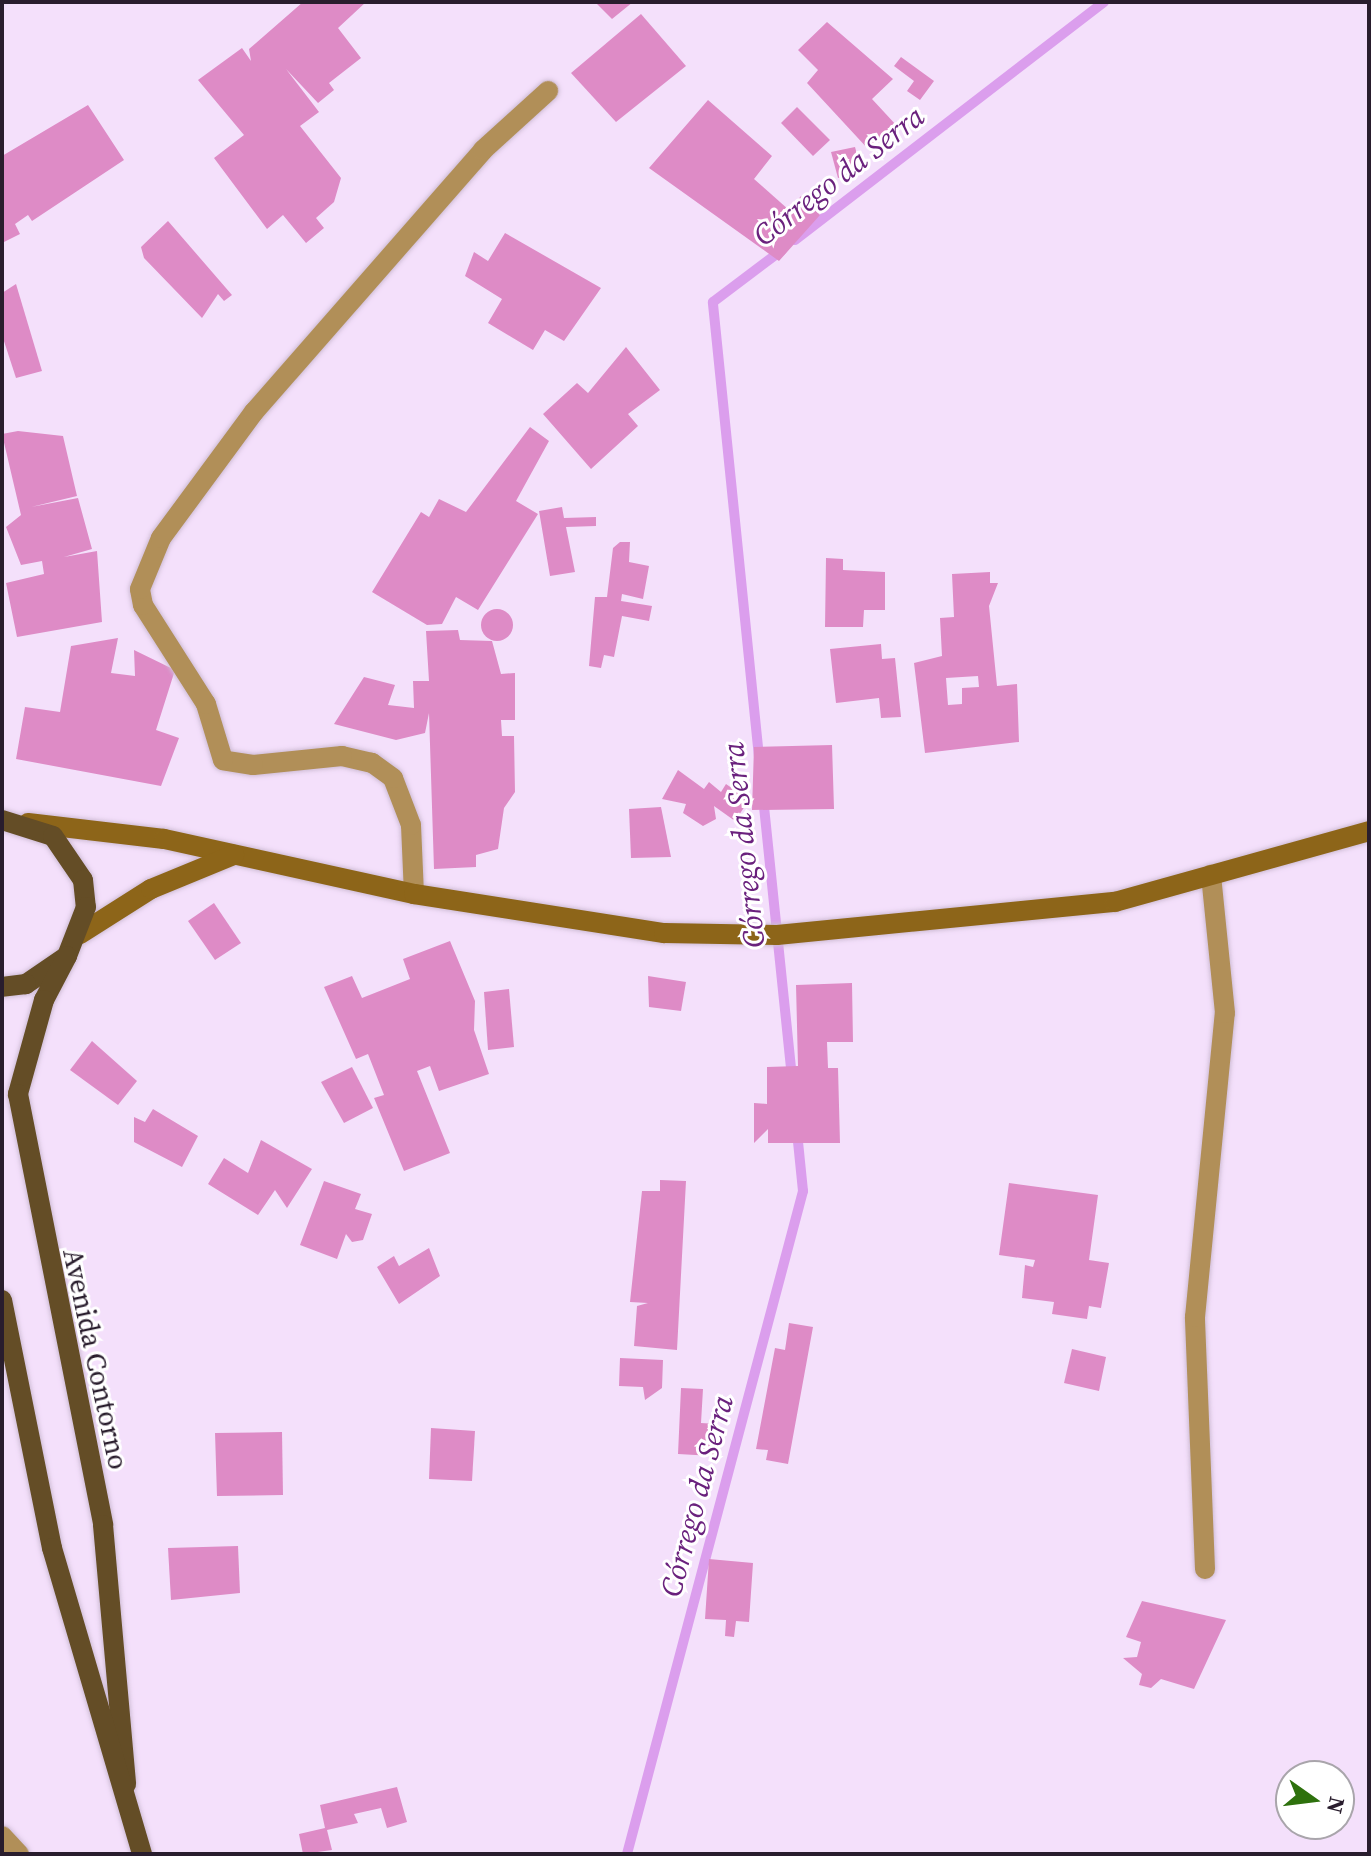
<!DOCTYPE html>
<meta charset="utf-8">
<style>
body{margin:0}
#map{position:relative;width:1371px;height:1856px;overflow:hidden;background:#f4e0fb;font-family:"Source Serif 4",serif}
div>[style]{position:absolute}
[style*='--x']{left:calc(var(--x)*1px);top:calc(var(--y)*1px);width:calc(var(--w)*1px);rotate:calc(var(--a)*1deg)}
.stream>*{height:10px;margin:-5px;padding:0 5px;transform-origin:5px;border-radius:5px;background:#db9eed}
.building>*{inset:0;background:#de8bc6}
.round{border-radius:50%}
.roads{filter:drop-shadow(0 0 2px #cfbdd6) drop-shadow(0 0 2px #cfbdd6)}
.lane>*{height:20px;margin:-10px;padding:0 10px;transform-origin:10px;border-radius:10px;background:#b18f58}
.street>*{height:20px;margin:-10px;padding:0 10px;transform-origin:10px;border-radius:10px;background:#b18f58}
.secondary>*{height:20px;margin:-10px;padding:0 10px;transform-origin:10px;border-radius:10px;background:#8d6519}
.primary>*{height:20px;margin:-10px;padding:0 10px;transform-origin:10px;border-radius:10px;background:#644d26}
span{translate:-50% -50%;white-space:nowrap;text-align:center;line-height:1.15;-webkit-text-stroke:6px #fff;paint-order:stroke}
.street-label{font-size:28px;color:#291d2d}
.water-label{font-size:30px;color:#6a217d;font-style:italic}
.frame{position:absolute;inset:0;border:4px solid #291d2d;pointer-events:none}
.north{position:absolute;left:1275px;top:1760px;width:80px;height:80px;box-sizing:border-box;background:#fff;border:2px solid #a9a5ab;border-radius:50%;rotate:104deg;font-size:22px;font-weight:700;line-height:32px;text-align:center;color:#291d2d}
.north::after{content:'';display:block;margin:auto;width:28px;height:36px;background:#2e710d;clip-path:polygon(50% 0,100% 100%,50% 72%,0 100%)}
</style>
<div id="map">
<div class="stream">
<i style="--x:795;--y:240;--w:390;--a:-37.6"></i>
<i style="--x:759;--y:757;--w:457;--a:-95.8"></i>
<i style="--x:713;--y:302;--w:86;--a:-37"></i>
<i style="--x:763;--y:797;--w:284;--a:84.1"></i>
<i style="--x:627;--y:1854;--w:686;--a:-75.13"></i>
<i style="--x:803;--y:1191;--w:59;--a:-95.8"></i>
</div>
<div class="building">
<i style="clip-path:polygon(303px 2px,366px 2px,338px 28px,361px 58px,329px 83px,334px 90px,318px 103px,286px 69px,319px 112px,300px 126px,341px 178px,334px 202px,316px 218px,324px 228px,306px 243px,283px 215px,267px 229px,214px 158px,244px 135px,198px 80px,242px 48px,251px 61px,249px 49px)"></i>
<i style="clip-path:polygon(595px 2px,633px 2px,612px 19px)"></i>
<i style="clip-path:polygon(641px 14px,686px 66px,616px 122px,571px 73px)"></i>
<i style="clip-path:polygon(827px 22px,893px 79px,872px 99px,897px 126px,869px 150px,807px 83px,818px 70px,798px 50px)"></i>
<i style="clip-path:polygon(901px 57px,934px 81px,920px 100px,907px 91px,914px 81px,894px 66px)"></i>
<i style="clip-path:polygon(708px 100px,772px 156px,754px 179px,789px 210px,801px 196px,820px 215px,779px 261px,649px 168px)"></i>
<i style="clip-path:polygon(88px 105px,124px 160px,32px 221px,28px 215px,15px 224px,20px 234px,2px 243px,2px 156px)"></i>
<i style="clip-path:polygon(797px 107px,830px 140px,813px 156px,781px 123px)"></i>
<i style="clip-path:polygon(855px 147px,862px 173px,838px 178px,831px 152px)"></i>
<i style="clip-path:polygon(168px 221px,232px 295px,224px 301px,218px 294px,202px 318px,144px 258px,141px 247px)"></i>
<i style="clip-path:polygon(505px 233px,601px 288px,564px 341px,545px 330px,533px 350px,488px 323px,502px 299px,465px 276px,474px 252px,488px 261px)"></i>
<i style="clip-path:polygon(16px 284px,42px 371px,16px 378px,2px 335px,2px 293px)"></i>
<i style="clip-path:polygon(626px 347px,660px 390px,628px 414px,638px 426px,591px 469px,543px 414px,577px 383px,588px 393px)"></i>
<i style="clip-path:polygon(530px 427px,549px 441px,516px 501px,538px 514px,478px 610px,456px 597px,442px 624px,427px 625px,372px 592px,421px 512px,429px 517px,439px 499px,466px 512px)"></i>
<i style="clip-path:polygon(18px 431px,63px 436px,77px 496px,31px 507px,78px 498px,92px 549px,64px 557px,97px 551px,102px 622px,17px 637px,6px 583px,44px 574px,42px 561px,21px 565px,6px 527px,21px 515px,2px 434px)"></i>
<i style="clip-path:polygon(562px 507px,564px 518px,596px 517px,596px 526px,566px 527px,575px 572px,550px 576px,539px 511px)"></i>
<i style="clip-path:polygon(620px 542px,630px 542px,629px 562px,649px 566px,643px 599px,622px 594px,621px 601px,652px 606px,649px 621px,622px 616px,614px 657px,604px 655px,601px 668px,589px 666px,595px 597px,607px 597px,613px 548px)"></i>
<i style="clip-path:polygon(826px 558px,843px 559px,843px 570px,885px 572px,885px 610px,864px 610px,863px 627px,825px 627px)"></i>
<i style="clip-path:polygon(evenodd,990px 572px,990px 583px,998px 583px,989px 606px,997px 686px,1017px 684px,1019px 742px,925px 753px,914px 663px,942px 656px,940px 618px,954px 617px,952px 574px,990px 572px,978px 676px,979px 687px,962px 688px,962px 704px,948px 705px,946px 678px,978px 676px)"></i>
<i class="round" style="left:481px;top:609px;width:32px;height:32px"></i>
<i style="clip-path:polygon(458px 630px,460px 640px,492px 641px,501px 674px,515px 673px,515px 720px,501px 720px,502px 736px,514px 736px,515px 792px,504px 808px,498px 849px,476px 855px,476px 867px,434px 869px,429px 713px,425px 733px,396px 740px,334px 724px,364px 677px,395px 685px,388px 705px,414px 708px,413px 681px,429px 681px,426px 631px)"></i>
<i style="clip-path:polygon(118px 638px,111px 673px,135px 676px,134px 650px,175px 670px,156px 730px,179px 738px,161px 786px,16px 759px,25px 707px,60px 712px,71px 646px)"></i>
<i style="clip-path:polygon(881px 644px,882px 659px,895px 658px,901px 717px,881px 718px,879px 698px,836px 703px,830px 649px)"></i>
<i style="clip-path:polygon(832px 745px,834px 809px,752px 810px,754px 747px)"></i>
<i style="clip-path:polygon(678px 770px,704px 789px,709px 782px,721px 792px,726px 784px,749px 800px,735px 821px,714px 806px,716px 819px,703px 826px,683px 813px,686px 804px,662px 799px)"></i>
<i style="clip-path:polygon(661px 807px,671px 857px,631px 858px,629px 809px)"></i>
<i style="clip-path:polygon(214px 903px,241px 943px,215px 960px,188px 921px)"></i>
<i style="clip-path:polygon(450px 941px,475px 1001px,474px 1030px,489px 1074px,439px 1091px,430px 1066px,417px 1071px,450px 1153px,404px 1171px,374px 1098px,384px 1095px,368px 1054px,356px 1059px,324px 987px,352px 976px,362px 998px,410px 979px,403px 959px)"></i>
<i style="clip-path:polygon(648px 976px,686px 982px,681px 1011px,649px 1007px)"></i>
<i style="clip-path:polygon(852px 983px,853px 1042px,827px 1042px,828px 1068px,838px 1068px,840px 1143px,768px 1143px,768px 1129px,754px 1143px,754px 1103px,767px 1104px,767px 1067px,798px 1066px,796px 985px)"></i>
<i style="clip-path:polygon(509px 989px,514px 1047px,488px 1050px,484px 992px)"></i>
<i style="clip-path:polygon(92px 1041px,137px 1081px,118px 1105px,70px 1070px)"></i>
<i style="clip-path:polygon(352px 1067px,373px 1108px,344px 1123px,321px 1082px)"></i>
<i style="clip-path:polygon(153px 1109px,198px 1136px,182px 1167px,134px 1142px,134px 1117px,145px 1122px)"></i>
<i style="clip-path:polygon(261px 1140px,312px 1169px,287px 1208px,275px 1190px,258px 1215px,208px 1184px,224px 1158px,248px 1173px)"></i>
<i style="clip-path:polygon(660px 1180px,686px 1181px,677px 1350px,634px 1346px,637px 1306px,648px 1303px,630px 1302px,642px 1191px,660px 1191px)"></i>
<i style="clip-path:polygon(324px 1181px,361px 1194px,355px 1209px,372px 1214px,363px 1240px,352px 1242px,346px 1234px,337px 1259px,300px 1245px)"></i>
<i style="clip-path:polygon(1009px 1183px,1098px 1195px,1089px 1260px,1109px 1263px,1101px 1308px,1089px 1306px,1087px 1319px,1052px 1314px,1054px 1302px,1022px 1298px,1025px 1265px,1033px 1267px,1035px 1260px,999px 1255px)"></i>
<i style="clip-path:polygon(429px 1248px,440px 1276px,399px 1304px,377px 1267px,394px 1256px,399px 1266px)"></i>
<i style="clip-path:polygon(789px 1323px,813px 1327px,788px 1464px,766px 1460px,768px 1450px,756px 1449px,775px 1348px,785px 1350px)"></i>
<i style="clip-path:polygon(1072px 1349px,1106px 1357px,1099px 1391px,1064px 1383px)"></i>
<i style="clip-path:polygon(620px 1358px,663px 1360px,662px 1388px,645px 1400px,643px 1387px,619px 1386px)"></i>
<i style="clip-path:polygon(681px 1388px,703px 1389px,701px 1423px,717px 1424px,713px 1456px,678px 1454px)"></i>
<i style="clip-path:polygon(431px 1428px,475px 1431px,472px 1481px,429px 1479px)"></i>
<i style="clip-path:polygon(282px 1432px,283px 1495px,217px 1496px,215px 1433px)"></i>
<i style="clip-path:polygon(238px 1546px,240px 1593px,171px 1600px,168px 1548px)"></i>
<i style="clip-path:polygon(709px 1559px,753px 1563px,749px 1622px,736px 1621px,734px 1637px,725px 1636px,726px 1620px,705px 1619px)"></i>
<i style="clip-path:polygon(1142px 1601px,1226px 1620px,1194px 1689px,1161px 1679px,1151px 1688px,1139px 1685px,1142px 1674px,1123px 1658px,1137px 1657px,1141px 1642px,1126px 1637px)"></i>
<i style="clip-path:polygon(397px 1787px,407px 1822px,387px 1828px,381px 1808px,354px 1814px,358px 1823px,327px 1830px,332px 1850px,303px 1854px,299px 1834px,325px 1828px,320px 1805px)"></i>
</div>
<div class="roads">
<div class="lane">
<i style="--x:1205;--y:1569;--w:252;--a:-92.3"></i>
<i style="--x:1195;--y:1317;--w:305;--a:-84.4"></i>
<i style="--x:1225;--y:1013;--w:139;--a:-95.8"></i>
</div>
<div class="street">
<i style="--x:414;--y:894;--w:69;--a:-92.5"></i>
<i style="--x:411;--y:825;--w:50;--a:-111"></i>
<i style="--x:393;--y:778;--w:26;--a:-144"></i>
<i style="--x:372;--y:763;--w:31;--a:-167"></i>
<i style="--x:342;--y:756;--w:89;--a:174.2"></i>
<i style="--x:253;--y:765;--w:30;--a:-171"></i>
<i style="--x:223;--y:760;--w:59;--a:-106.9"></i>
<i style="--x:206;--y:704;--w:117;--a:-122.5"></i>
<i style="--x:143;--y:605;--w:16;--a:-101"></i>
<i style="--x:140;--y:589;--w:55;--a:-67.6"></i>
<i style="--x:161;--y:538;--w:157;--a:-53.6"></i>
<i style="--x:254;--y:412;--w:348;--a:-48.8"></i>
<i style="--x:483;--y:150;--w:88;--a:-42.2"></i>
<i style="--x:2;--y:1836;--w:25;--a:47"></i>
</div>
<div class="secondary">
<i style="--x:28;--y:823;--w:137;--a:6.7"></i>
<i style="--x:164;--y:839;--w:256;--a:12.4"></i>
<i style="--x:414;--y:894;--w:253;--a:8.9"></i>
<i style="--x:664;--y:933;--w:113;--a:1"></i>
<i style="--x:777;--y:935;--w:340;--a:-5.6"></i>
<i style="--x:1115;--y:902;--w:264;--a:-15.6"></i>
<i style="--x:80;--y:934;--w:84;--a:-32.4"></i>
<i style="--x:151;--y:889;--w:90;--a:-22.3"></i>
</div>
<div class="primary">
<i style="--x:2;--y:820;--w:53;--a:17.4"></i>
<i style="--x:53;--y:836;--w:53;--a:55.7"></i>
<i style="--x:83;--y:880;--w:27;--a:84"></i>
<i style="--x:86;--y:907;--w:53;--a:111.2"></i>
<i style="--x:67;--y:956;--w:50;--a:145.7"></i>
<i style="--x:26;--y:984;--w:24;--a:173"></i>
<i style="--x:67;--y:956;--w:50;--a:117.6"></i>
<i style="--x:44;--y:1000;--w:98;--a:105.5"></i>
<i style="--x:18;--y:1094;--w:439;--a:78.8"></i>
<i style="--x:103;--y:1525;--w:260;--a:84.9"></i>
<i style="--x:2;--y:1300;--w:253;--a:78.6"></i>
<i style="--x:52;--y:1548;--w:319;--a:73.6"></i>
</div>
</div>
<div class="street-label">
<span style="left:96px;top:1359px;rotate:78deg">Avenida Contorno</span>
</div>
<div class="water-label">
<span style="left:839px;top:176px;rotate:-38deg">Córrego da Serra</span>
<span style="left:744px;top:845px;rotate:-96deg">Córrego da Serra</span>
<span style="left:697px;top:1496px;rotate:-75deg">Córrego da Serra</span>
</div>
<div class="frame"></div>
<div class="north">N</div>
</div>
